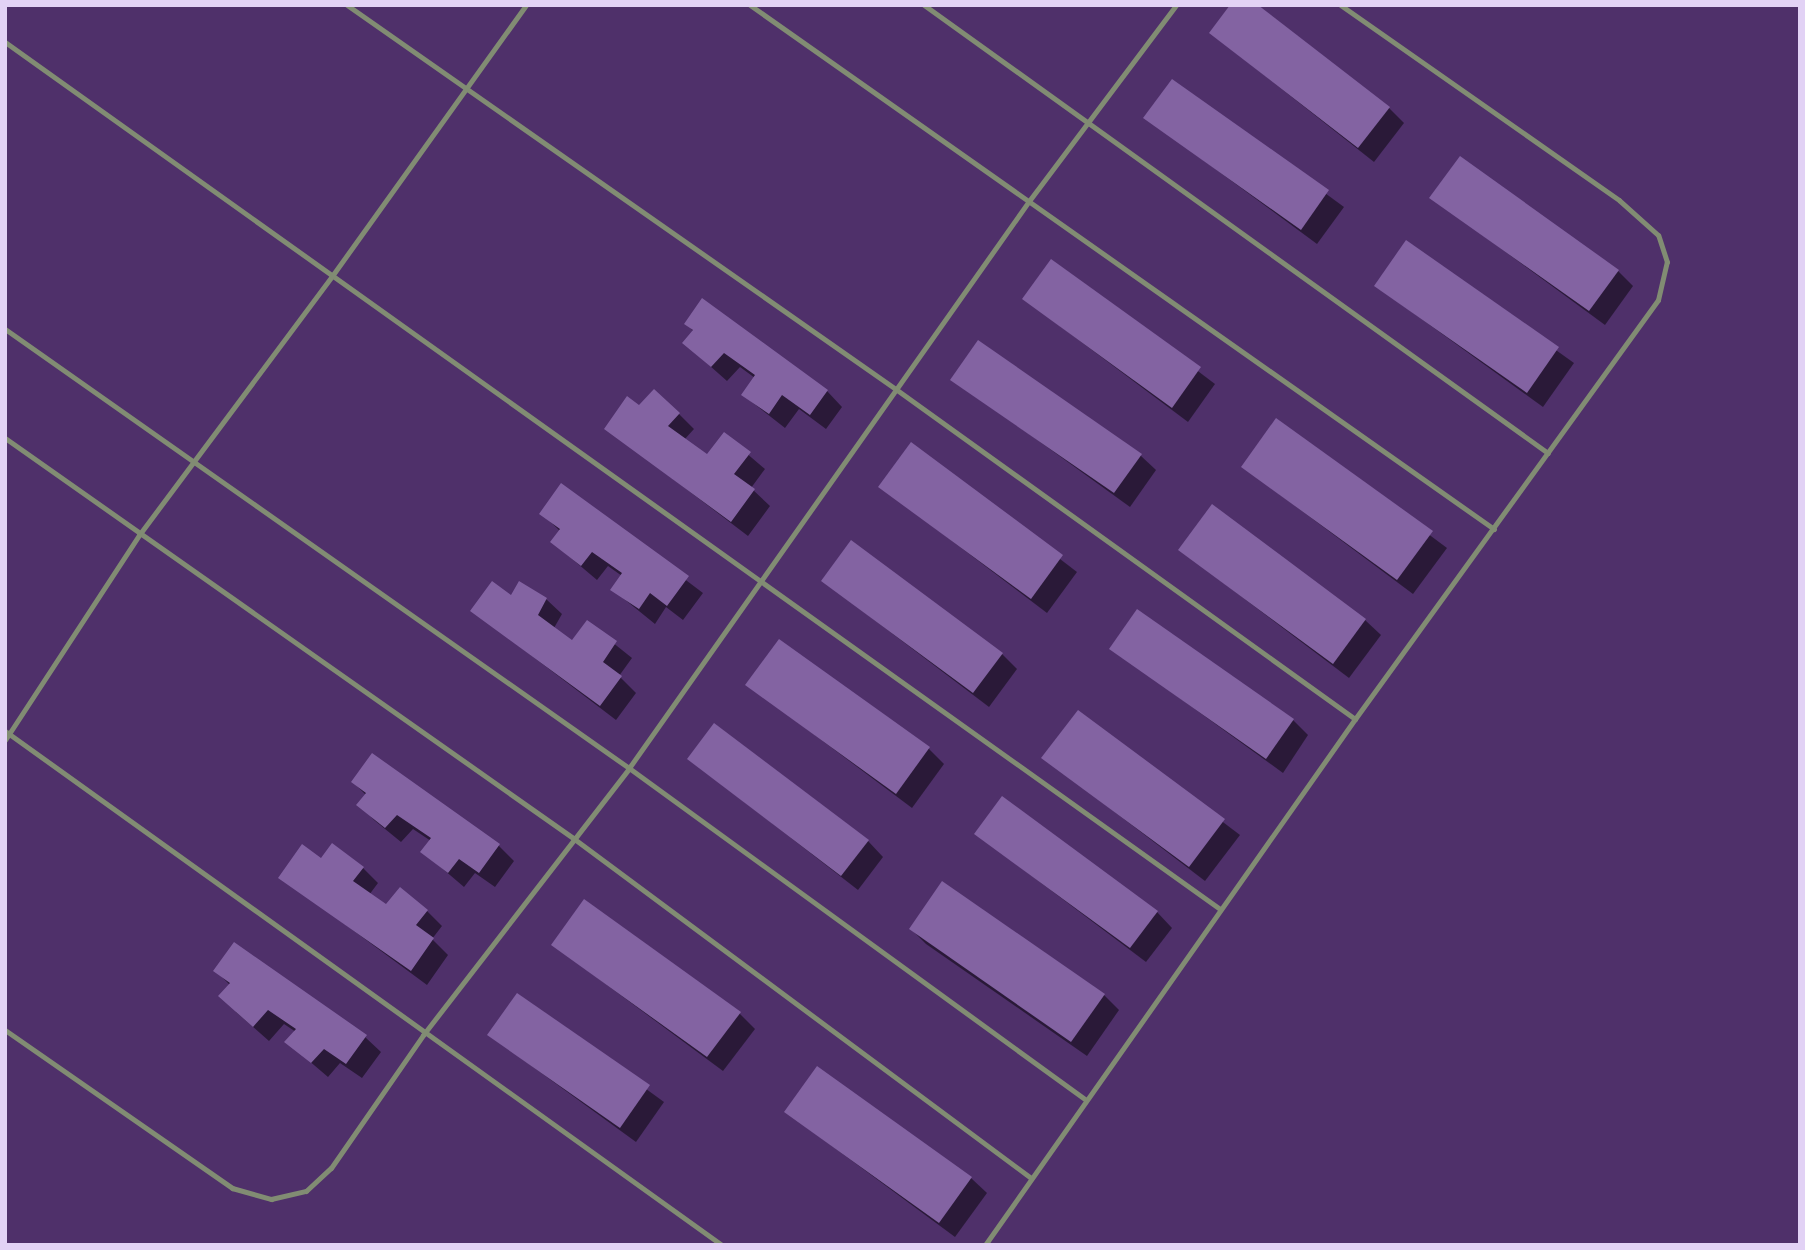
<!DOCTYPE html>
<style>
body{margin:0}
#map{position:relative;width:1805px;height:1250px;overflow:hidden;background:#4f306a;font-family:"Archivo Narrow",sans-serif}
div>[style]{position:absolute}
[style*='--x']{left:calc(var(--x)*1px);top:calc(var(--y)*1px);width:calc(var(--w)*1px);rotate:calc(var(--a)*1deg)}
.shadow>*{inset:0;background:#0007}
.building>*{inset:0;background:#8363a2}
.service>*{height:5px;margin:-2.5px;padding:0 2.5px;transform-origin:2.5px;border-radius:2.5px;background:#818c73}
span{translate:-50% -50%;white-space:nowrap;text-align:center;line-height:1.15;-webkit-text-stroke:5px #2e203b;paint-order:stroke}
.frame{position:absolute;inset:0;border:7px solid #e2d2f5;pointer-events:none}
</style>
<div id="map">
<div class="shadow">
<i style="clip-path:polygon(1211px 33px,1389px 108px,1404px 123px,1374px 162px)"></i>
<i style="clip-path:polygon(1172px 81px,1344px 207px,1317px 244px,1146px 118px)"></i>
<i style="clip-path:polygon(1432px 198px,1618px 271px,1633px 286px,1605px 325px)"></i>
<i style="clip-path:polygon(1406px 243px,1574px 363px,1543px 407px,1376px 286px)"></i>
<i style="clip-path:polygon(1052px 261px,1215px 384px,1188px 422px,1024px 299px)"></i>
<i style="clip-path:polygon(686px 323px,827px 391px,842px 407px,826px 429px,799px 409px,785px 428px,743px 395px,755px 378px,740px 367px,727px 381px,684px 343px,694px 332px)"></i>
<i style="clip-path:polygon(953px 379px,1140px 455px,1156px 470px,1130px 507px)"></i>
<i style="clip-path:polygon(640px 407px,679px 414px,694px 429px,684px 440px,707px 456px,724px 434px,765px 469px,751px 488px,770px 506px,748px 536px,606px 428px)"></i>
<i style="clip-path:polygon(1277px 421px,1447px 548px,1413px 594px,1243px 467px)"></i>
<i style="clip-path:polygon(911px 445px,1077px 572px,1047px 613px,881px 487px)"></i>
<i style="clip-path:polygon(561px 486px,703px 593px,683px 620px,666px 607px,655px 624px,613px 590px,622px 576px,608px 566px,597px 580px,552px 542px,560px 531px,541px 513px)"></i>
<i style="clip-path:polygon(1180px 550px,1365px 620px,1381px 635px,1349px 678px)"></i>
<i style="clip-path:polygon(823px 581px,1002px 654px,1017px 669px,989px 707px)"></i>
<i style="clip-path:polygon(512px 597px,546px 599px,562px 614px,554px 628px,573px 643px,587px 622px,632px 658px,619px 676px,636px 693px,616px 720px,473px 611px)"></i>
<i style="clip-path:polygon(1112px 649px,1293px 720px,1308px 735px,1283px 773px)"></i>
<i style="clip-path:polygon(748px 685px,929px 749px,944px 764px,912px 808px)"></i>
<i style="clip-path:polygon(1078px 712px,1240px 835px,1205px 881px,1044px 758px)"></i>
<i style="clip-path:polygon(689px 759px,868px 841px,883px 857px,858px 890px)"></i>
<i style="clip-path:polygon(353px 782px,499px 846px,514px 861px,495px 887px,475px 873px,464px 887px,423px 852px,431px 841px,413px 829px,401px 842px,374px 820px,359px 804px,366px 795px)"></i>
<i style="clip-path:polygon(976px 834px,1157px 912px,1172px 928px,1146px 962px)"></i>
<i style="clip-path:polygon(321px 861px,363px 868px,378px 883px,369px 895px,387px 907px,427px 911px,442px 926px,432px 939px,448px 955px,427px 985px,281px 877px)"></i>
<i style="clip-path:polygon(911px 929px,1104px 995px,1119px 1010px,1087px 1056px,926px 944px)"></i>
<i style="clip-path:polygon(553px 945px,739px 1013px,755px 1029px,723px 1071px)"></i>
<i style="clip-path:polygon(216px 971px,365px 1037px,381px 1052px,362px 1078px,340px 1063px,328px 1077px,287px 1042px,296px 1032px,284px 1024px,269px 1041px,236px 1012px,230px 985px)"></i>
<i style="clip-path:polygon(517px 995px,664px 1102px,636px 1142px,489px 1035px)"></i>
<i style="clip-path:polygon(786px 1112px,971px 1178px,987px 1193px,955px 1237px)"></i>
</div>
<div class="building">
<i style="clip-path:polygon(1230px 5px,1258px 5px,1390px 107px,1358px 148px,1209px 33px)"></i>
<i style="clip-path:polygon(1172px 79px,1329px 190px,1301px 230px,1143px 118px)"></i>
<i style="clip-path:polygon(1460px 156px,1619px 270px,1589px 311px,1429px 198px)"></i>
<i style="clip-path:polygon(1406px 240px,1559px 347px,1527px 393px,1374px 286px)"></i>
<i style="clip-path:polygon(1051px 259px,1201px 367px,1172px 408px,1022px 299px)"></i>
<i style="clip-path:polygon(702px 298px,828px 390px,810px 415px,782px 395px,769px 414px,741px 395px,755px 375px,724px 353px,711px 367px,682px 343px,693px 330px,684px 324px)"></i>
<i style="clip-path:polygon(978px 340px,1142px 454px,1114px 493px,950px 380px)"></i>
<i style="clip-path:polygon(654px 389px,680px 413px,668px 426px,707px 454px,724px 432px,751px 452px,734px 474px,755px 489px,731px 522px,604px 429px,627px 396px,639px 405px)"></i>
<i style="clip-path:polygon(1276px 418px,1433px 531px,1397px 580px,1241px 467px)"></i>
<i style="clip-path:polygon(911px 442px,1063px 555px,1031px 599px,878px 487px)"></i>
<i style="clip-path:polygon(561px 483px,689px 576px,667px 606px,650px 593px,639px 609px,610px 590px,622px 573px,592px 552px,581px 566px,550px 542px,560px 529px,539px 514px)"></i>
<i style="clip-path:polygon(1212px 504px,1366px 619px,1333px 664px,1178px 550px)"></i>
<i style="clip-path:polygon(851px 540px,1003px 653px,973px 693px,821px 581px)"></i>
<i style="clip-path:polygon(492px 581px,511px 595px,519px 581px,547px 598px,538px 615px,572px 640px,587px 620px,617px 641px,603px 662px,622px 676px,600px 706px,470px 611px)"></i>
<i style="clip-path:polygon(1137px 609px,1294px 719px,1266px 759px,1109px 649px)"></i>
<i style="clip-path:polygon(779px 639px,930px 747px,896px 794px,745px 685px)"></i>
<i style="clip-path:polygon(1078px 710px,1225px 819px,1189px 867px,1041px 758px)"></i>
<i style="clip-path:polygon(714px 723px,869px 840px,841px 876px,687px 759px)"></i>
<i style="clip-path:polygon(372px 753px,500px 844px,479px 873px,459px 859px,448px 873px,420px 852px,431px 838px,397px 815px,385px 828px,356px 805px,366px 793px,351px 782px)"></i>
<i style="clip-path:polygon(1002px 796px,1158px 911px,1130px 948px,974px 834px)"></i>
<i style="clip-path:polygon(332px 843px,364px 867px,353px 881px,386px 904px,400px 887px,428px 910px,416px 925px,434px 938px,411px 971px,278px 878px,302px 844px,321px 858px)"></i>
<i style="clip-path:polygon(942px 881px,1105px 994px,1071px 1042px,909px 929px)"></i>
<i style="clip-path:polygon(584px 899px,741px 1012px,707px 1057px,551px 945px)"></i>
<i style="clip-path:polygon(234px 942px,367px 1035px,346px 1064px,324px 1049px,311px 1063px,284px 1042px,296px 1029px,268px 1010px,253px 1027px,218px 996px,230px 983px,213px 971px)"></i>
<i style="clip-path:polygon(517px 993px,650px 1085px,620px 1128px,487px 1035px)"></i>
<i style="clip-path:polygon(817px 1066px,972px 1177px,939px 1223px,784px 1112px)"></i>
</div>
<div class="service">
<i style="--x:347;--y:5;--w:671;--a:34.99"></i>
<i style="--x:897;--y:390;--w:564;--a:35.69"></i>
<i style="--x:750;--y:5;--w:910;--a:35.16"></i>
<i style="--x:924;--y:5;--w:768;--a:35.68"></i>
<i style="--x:5;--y:42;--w:1493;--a:35.51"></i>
<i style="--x:5;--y:329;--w:763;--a:35.13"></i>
<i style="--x:629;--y:768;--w:565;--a:36"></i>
<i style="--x:5;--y:438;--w:695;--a:35.15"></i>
<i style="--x:573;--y:838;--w:570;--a:36.59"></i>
<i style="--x:5;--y:731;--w:882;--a:35.64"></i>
<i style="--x:5;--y:740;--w:245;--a:-56.8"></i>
<i style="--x:139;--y:535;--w:323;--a:-53.3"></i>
<i style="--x:332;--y:276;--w:333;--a:-54.4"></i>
<i style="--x:5;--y:1030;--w:277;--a:34.8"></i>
<i style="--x:232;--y:1188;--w:41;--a:15.8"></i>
<i style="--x:271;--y:1199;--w:36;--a:-13"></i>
<i style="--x:306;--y:1191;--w:34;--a:-43"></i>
<i style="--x:331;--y:1168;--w:162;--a:-55.3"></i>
<i style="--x:423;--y:1035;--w:337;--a:-52.3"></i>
<i style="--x:629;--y:768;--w:694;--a:-54.8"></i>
<i style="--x:1029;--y:201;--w:245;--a:-53.1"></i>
<i style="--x:985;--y:1245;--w:643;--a:-54.88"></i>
<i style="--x:1355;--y:719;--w:517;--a:-54.13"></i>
<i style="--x:1658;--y:300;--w:39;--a:-77"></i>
<i style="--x:1667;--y:262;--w:28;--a:-108"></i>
<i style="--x:1658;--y:235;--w:52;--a:-138.1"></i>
<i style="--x:1619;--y:200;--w:340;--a:-145"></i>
</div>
<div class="frame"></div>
</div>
